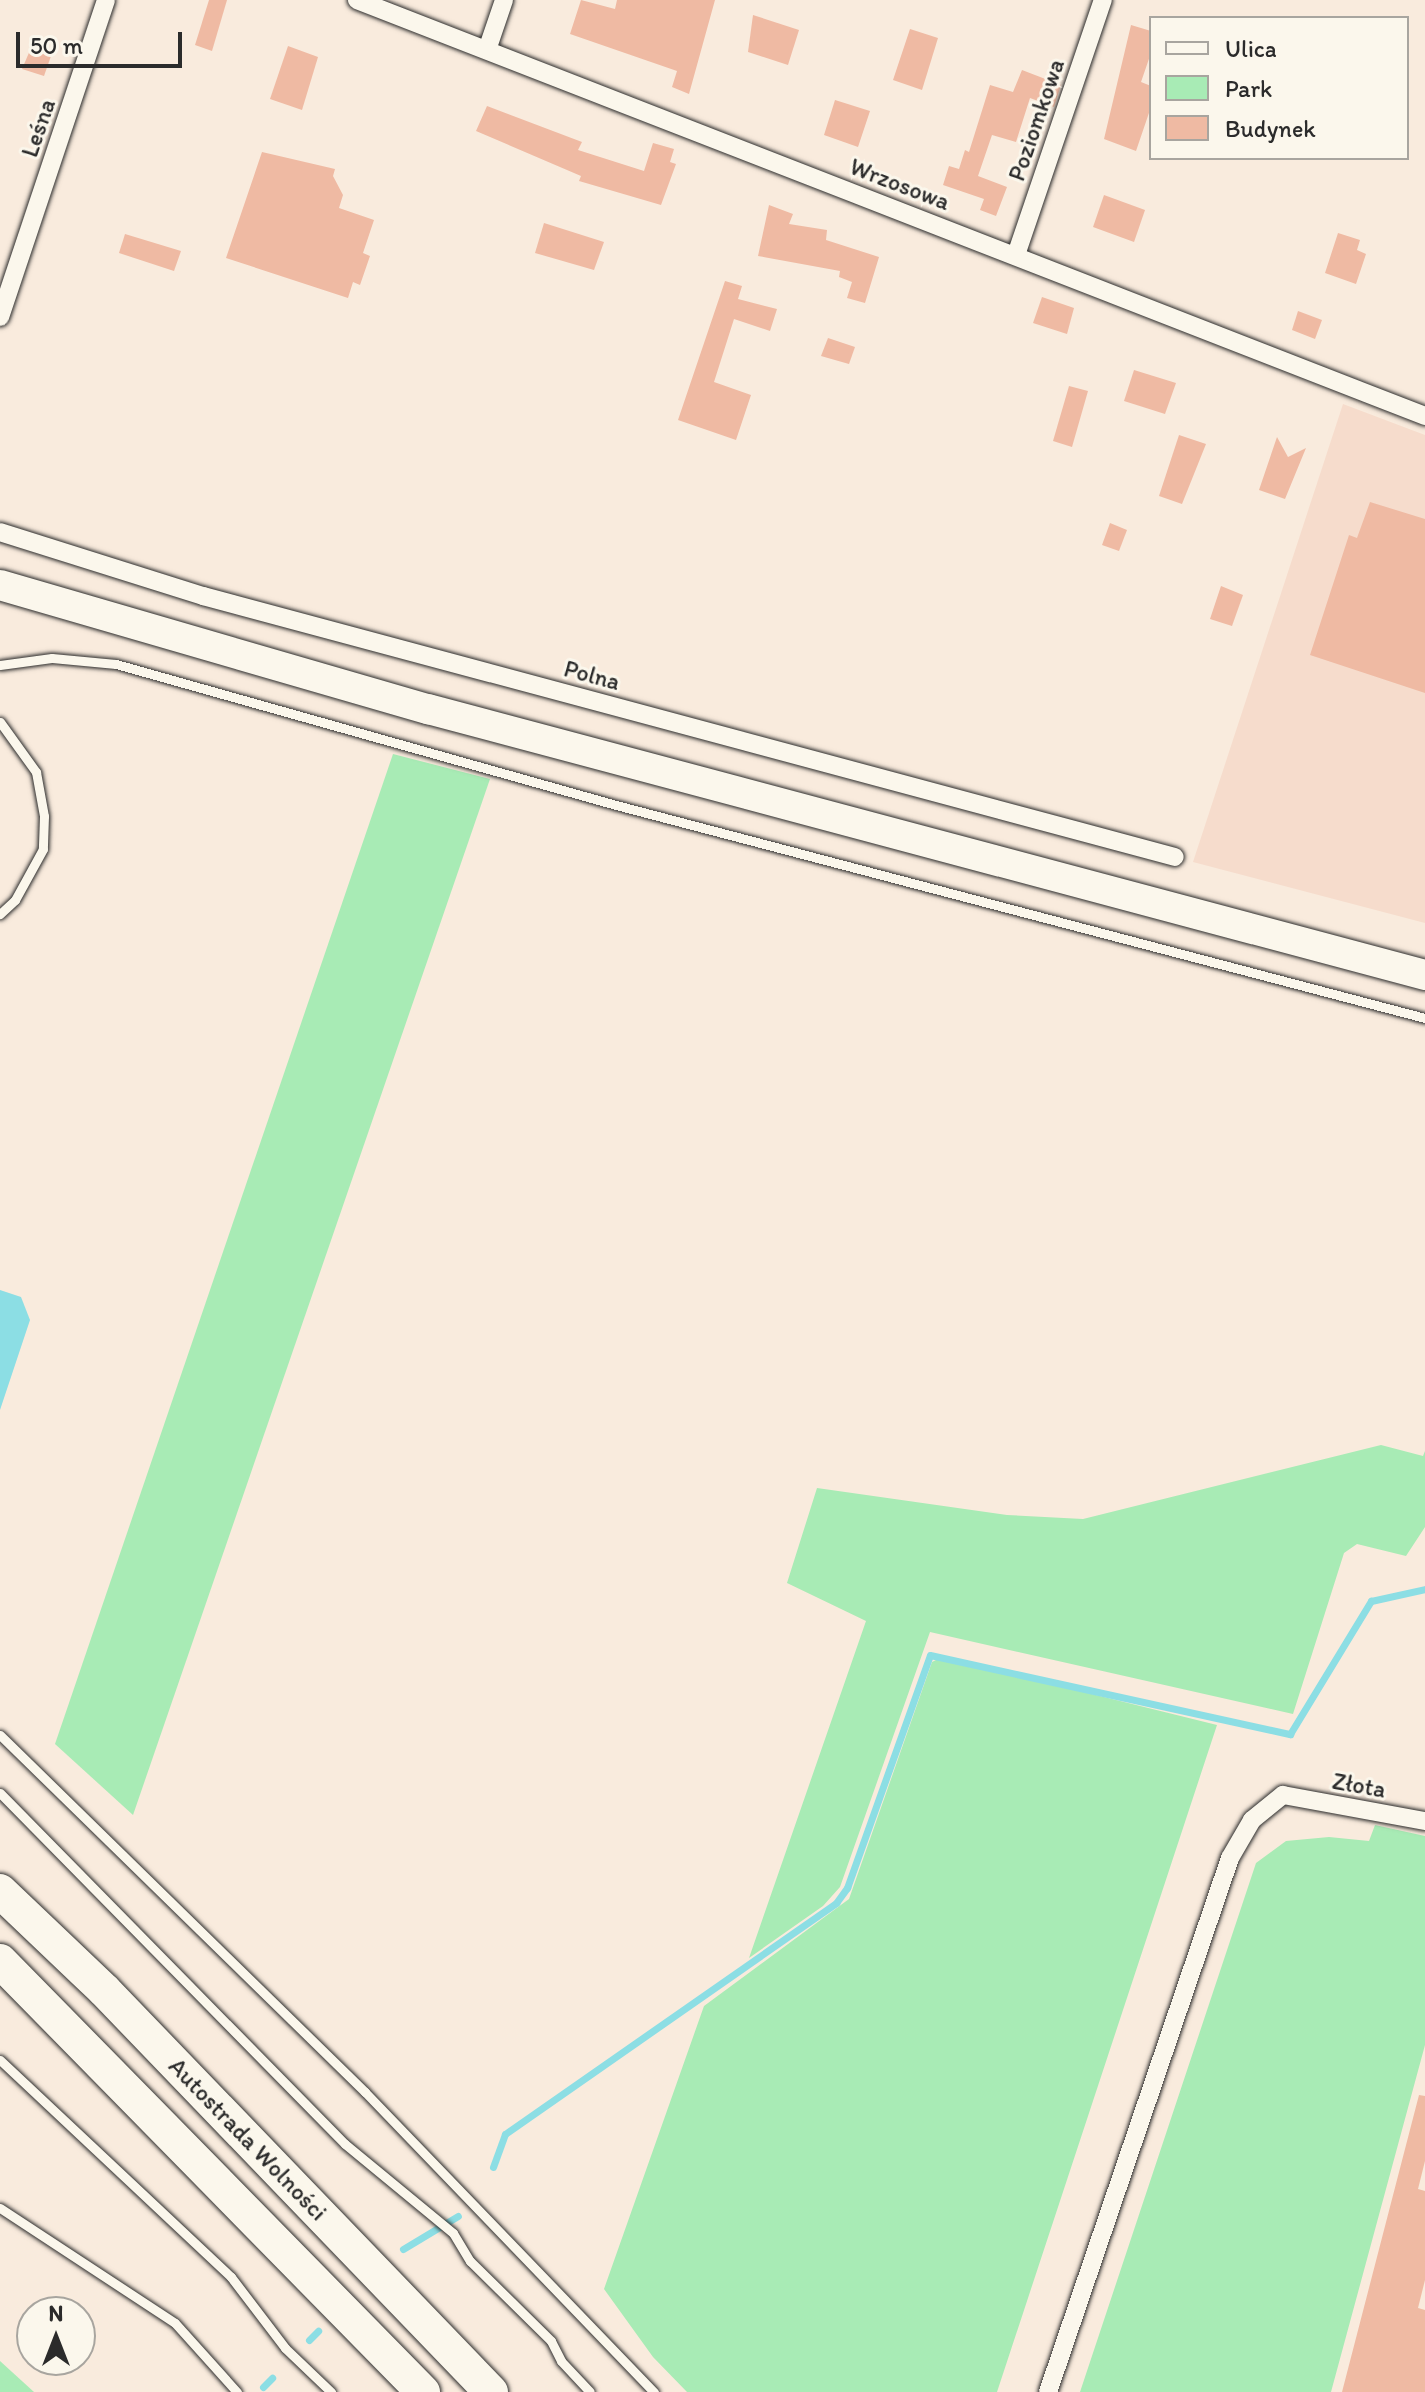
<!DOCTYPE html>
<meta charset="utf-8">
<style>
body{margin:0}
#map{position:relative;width:1425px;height:2392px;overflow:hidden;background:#f9ebdd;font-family:Itim,sans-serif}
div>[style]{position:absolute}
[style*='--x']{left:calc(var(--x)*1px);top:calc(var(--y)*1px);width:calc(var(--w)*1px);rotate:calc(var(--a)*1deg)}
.built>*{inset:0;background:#f6dccc}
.green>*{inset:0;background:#a8ebb5}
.water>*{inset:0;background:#8cdee4}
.stream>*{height:7px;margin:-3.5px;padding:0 3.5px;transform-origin:3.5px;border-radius:3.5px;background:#8cdee4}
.building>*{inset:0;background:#efbaa3}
.roads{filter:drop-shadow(0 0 2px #2b2b2b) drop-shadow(0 0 2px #2b2b2b)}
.lane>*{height:9px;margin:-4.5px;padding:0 4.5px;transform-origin:4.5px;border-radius:4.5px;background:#fbf7ec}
.street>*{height:18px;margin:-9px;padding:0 9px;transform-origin:9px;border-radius:9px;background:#fbf7ec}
.primary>*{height:30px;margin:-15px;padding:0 15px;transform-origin:15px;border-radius:15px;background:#fbf7ec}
.highway>*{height:34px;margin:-17px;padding:0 17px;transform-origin:17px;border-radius:17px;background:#fbf7ec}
span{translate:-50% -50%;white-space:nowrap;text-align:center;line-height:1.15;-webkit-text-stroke:6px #fbf7ec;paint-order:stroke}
.street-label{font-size:24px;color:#2b2b2b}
.legend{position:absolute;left:1149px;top:16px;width:260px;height:144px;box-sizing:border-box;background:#fbf7ec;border:2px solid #a8a59f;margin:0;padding:10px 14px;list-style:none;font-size:24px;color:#2b2b2b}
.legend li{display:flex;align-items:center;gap:16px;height:40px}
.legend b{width:40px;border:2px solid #a8a59f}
.north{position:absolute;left:16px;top:2296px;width:80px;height:80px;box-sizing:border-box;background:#fbf7ec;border:2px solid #a8a59f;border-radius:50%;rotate:0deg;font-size:22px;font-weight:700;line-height:32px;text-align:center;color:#2b2b2b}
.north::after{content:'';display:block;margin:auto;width:28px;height:36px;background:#2b2b2b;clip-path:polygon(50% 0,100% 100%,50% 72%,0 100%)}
.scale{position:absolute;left:16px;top:32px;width:166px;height:36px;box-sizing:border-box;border:4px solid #2b2b2b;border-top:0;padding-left:10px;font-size:24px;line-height:28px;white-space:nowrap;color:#2b2b2b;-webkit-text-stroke:6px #fbf7ec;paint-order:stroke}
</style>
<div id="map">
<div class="built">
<i style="clip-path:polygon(1343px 404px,1425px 435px,1425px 923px,1193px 862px)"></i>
</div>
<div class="green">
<i style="clip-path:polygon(393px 754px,490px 779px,133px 1815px,55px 1744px)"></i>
<i style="clip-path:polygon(1381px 1445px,1423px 1456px,1425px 1451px,1425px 1527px,1406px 1556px,1357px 1544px,1344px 1553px,1293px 1714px,930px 1632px,840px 1887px,823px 1906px,749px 1958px,866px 1621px,787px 1583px,817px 1488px,1007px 1515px,1083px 1519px)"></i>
<i style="clip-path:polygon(942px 1657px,1217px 1725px,997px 2392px,687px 2392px,653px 2357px,604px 2289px,704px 2006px,849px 1899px,932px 1662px)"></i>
<i style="clip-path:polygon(1375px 1825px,1425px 1836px,1425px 2045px,1331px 2392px,1080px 2392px,1256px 1863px,1286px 1841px,1329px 1837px,1369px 1841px)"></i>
<i style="clip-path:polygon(0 2361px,34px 2392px,0 2392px)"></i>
</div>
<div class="water">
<i style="clip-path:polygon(0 1290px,21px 1297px,30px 1320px,0 1410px)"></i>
</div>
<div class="stream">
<i style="--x:493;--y:2167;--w:35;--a:-70"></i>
<i style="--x:505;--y:2134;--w:404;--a:-34.9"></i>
<i style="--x:836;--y:1903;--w:19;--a:-54"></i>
<i style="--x:847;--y:1888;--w:247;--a:-70.4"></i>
<i style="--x:930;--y:1655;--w:369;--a:12.4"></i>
<i style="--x:1290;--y:1734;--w:156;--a:-58.7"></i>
<i style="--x:1371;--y:1601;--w:55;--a:-12.5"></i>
<i style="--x:403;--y:2249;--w:64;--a:-31"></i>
<i style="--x:309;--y:2340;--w:13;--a:-45"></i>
<i style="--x:263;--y:2387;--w:13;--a:-45"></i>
</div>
<div class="building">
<i style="clip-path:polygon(209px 0,227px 0,212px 51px,195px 45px)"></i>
<i style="clip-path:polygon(581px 0,615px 9px,617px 0,715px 0,689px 94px,672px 87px,677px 71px,570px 34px)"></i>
<i style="clip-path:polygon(753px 15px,799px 30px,788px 65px,748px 52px)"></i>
<i style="clip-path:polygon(1131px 25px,1151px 31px,1151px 53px,1141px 82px,1151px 86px,1151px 107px,1136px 151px,1104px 139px)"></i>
<i style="clip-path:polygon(910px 29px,938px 38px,922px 90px,893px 80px)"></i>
<i style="clip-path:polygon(288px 46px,318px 57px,302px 110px,270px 99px)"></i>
<i style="clip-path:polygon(31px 48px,51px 56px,44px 76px,22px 69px)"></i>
<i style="clip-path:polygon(1022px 70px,1061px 85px,1054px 107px,1030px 98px,1016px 142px,992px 135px,978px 176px,1007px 187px,996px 216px,980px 210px,984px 199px,943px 185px,949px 166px,959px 169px,965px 150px,969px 152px,990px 85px,1013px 92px)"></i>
<i style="clip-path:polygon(835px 100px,870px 111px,858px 147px,824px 135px)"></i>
<i style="clip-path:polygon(487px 106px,582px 142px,578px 150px,644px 171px,653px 143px,674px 149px,670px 162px,676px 164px,661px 205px,579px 181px,581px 176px,476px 131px)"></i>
<i style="clip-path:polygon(262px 152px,335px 169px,333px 176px,343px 195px,339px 208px,374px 220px,363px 253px,370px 256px,360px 285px,353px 282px,348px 298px,226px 258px)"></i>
<i style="clip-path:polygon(1104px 195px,1145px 210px,1134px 242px,1093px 227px)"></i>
<i style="clip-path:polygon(769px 205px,793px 214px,789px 224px,827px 230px,826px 240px,879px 257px,865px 303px,847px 298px,852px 282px,839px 277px,840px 271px,758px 256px)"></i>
<i style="clip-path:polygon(544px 223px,604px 242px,594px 270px,535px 253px)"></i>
<i style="clip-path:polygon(1338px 233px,1360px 240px,1357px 250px,1366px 254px,1356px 284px,1325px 273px)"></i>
<i style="clip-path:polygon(125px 234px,181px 251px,174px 271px,119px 253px)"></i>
<i style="clip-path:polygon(725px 281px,742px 286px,738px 299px,777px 309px,770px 331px,734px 319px,714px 382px,751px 395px,736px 440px,678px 420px)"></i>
<i style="clip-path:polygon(1042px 297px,1074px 308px,1067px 334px,1033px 323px)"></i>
<i style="clip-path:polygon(1298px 311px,1322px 320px,1315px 339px,1292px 330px)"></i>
<i style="clip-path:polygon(828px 338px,855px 347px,849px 364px,821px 356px)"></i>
<i style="clip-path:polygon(1134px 370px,1176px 383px,1165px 414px,1124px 401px)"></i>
<i style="clip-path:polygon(1069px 386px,1088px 391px,1072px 447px,1053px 441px)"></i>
<i style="clip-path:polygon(1179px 435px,1206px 444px,1182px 504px,1159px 496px)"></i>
<i style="clip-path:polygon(1277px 437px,1288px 457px,1306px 448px,1285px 499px,1259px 490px)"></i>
<i style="clip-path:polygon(1370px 502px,1425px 519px,1425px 693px,1310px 655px,1349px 535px,1357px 538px)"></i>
<i style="clip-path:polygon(1110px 523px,1127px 530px,1119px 551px,1102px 545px)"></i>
<i style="clip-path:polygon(1221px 586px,1243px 595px,1232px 626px,1210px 619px)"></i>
<i style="clip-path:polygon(1419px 2095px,1425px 2096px,1425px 2161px,1418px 2189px,1425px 2191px,1425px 2280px,1418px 2308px,1425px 2310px,1425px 2392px,1342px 2392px)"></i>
</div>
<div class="roads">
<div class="lane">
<i style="--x:0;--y:665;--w:52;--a:-7.7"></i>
<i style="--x:52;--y:658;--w:64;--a:5.4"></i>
<i style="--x:116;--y:664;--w:520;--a:15.75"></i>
<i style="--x:616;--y:805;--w:837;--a:14.75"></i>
<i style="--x:0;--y:722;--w:62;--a:54.2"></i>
<i style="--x:36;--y:772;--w:45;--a:79.7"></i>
<i style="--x:44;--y:816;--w:33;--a:92"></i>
<i style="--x:43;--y:849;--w:58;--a:118.8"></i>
<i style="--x:15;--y:900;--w:21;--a:137"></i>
<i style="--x:0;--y:1735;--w:511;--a:44.37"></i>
<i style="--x:365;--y:2092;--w:417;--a:46.1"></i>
<i style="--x:0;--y:1793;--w:492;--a:45.5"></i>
<i style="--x:345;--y:2144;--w:140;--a:39.5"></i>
<i style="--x:453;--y:2233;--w:33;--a:59"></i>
<i style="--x:470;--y:2261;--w:114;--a:44.6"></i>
<i style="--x:551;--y:2341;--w:22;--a:63"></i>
<i style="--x:561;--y:2361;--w:42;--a:46.9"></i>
<i style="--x:0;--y:2060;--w:317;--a:43.2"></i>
<i style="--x:231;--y:2277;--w:89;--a:52.7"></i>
<i style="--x:285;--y:2348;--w:64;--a:43.7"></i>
<i style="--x:0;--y:2208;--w:209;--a:33.3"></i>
<i style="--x:175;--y:2323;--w:93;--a:48.1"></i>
</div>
<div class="street">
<i style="--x:357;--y:0;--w:1146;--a:21.28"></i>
<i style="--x:487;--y:50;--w:53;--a:-71.2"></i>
<i style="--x:1016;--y:255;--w:269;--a:-71.2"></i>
<i style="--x:0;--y:317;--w:334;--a:-71.5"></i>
<i style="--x:0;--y:532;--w:213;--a:17.5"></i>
<i style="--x:203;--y:596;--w:1006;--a:15.03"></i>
<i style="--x:1048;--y:2392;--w:564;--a:-71.18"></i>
<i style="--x:1230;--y:1858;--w:44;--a:-59.9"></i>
<i style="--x:1252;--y:1820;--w:40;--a:-39"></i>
<i style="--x:1283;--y:1795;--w:144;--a:10.4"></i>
</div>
<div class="primary">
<i style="--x:0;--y:585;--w:446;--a:16.2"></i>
<i style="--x:428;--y:709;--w:1032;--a:14.94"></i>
</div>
<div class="highway">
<i style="--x:0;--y:1891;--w:144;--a:43.6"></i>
<i style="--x:104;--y:1990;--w:558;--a:46.09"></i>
<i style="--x:0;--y:1961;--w:604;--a:45.54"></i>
</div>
</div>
<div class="street-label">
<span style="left:1036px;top:120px;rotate:-71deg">Poziomkowa</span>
<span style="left:38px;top:128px;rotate:-71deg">Leśna</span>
<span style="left:900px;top:184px;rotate:21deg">Wrzosowa</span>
<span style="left:592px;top:675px;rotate:15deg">Polna</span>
<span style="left:1359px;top:1785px;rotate:10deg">Złota</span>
<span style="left:248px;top:2139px;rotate:46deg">Autostrada Wolności</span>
</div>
<ul class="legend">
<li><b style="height:10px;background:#fbf7ec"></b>Ulica</li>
<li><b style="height:22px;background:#a8ebb5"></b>Park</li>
<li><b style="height:22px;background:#efbaa3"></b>Budynek</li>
</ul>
<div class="north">N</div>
<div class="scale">50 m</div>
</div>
